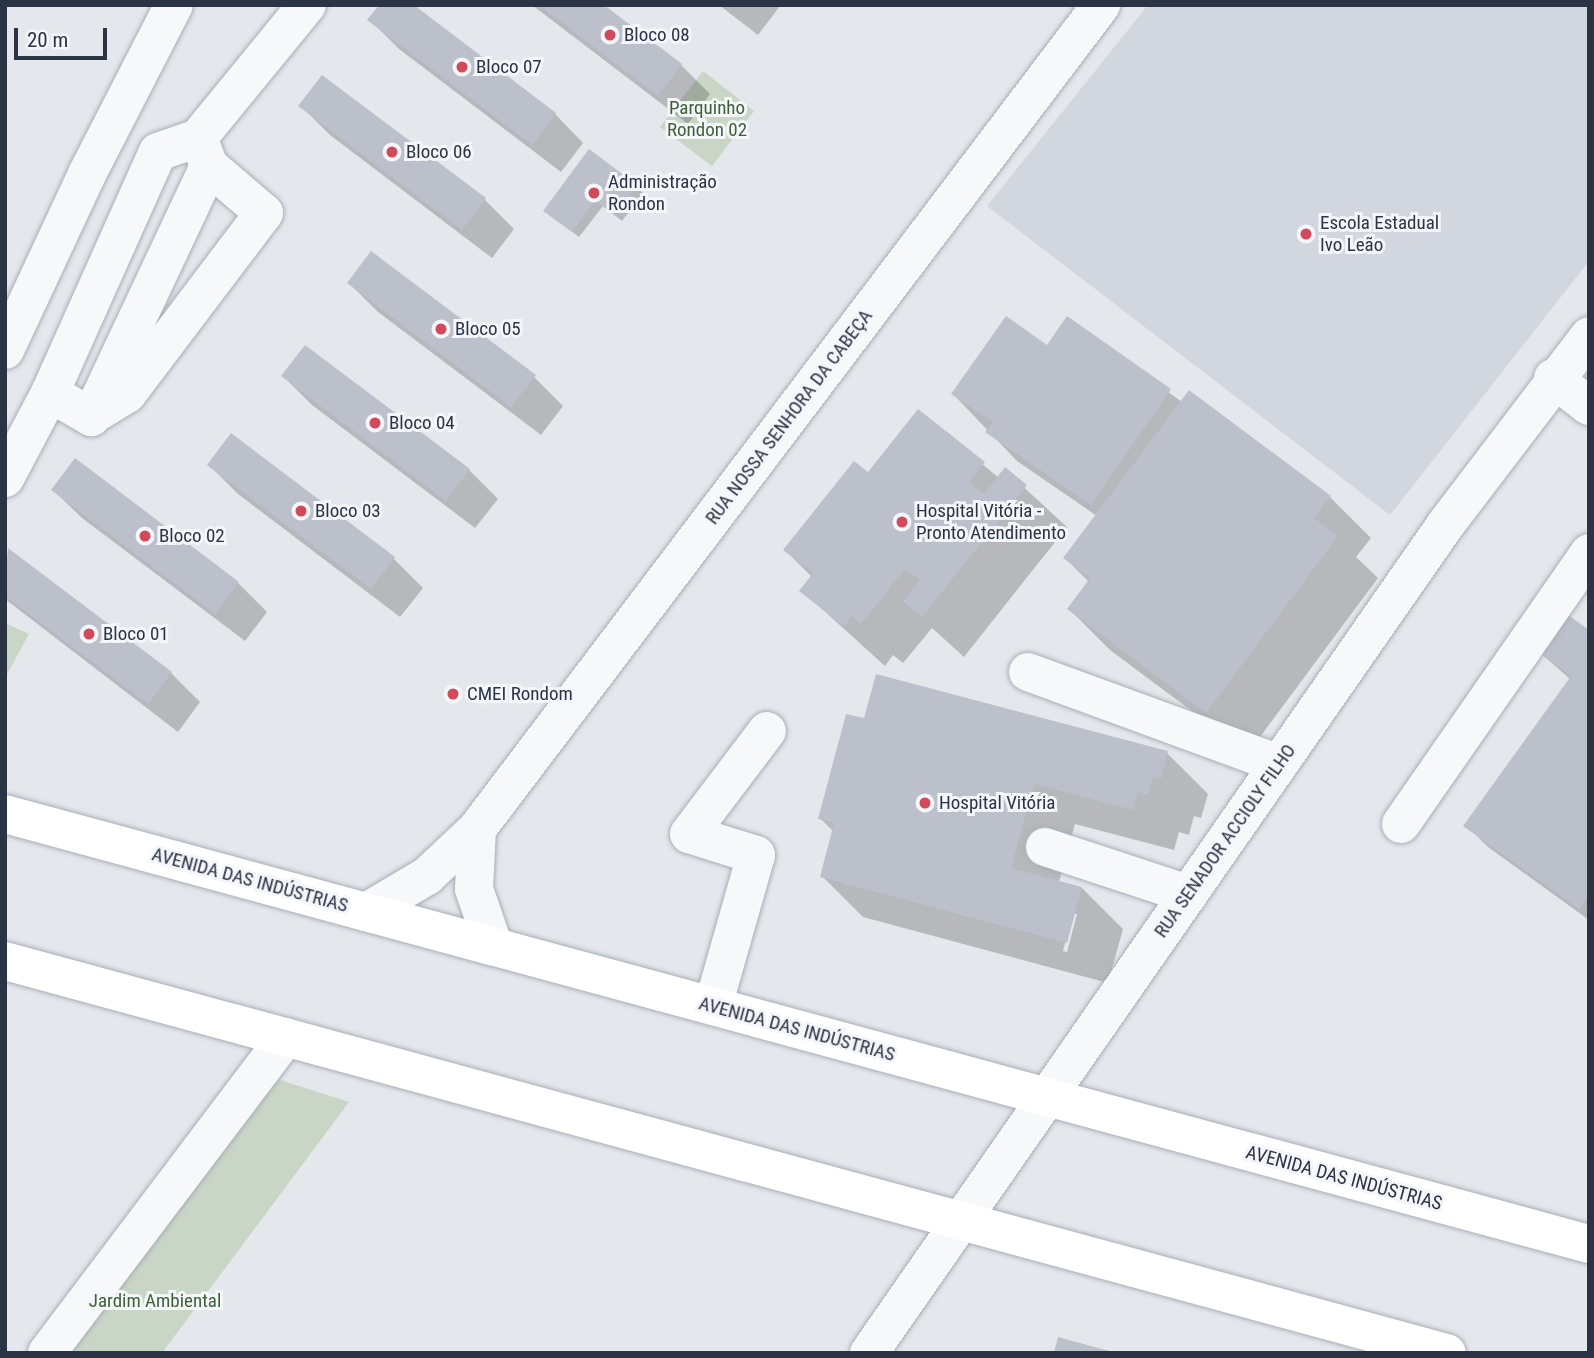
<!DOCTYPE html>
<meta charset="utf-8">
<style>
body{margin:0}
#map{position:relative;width:1594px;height:1358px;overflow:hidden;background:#e4e7ec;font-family:"Roboto Condensed",sans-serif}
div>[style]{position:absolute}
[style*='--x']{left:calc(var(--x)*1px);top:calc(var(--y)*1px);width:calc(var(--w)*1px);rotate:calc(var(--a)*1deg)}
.built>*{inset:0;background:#d2d6de}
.green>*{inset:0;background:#c9d6c5}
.shadow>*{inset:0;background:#0003}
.building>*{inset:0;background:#bbc0ca}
.roads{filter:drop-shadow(0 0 2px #a9aeb7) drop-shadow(0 0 2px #a9aeb7)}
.minor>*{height:38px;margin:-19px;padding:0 19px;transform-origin:19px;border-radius:19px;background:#f7f8fa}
.major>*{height:38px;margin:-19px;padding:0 19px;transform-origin:19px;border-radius:19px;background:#fff}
.dots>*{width:19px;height:19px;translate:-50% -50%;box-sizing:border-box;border:4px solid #f4f6f9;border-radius:50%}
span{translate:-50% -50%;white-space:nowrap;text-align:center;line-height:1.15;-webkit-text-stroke:6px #f4f6f9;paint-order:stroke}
.poi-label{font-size:19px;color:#2b3445}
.left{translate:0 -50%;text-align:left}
.park-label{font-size:19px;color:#3f6138}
.street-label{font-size:19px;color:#2b3445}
.frame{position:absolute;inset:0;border:7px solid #2b3445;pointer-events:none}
.scale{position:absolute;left:14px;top:28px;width:93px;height:32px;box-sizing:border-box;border:4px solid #2b3445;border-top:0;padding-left:9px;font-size:21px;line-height:24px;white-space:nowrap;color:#2b3445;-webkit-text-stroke:5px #f4f6f9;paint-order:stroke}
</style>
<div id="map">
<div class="built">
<i style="clip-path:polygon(1148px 5px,1589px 5px,1589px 261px,1390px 515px,987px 206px)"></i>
</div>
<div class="green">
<i style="clip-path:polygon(703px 71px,754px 111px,712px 166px,660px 127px)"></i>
<i style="clip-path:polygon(5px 623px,29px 634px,5px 678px)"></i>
<i style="clip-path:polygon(277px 1079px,349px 1102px,162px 1353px,70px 1353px)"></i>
</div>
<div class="shadow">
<i style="clip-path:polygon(532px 5px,601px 5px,681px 65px,710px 94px,688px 124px)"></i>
<i style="clip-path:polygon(719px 5px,780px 5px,780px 6px,758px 35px)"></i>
<i style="clip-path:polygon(370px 20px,555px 114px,583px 143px,561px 172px,399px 49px)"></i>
<i style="clip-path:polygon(323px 77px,485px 200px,514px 229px,492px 258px,330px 135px,301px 106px)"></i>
<i style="clip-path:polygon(636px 186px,643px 193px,622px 221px,603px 206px,579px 237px,545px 211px)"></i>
<i style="clip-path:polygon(349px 283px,534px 377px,563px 406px,541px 435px,378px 312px)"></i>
<i style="clip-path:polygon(1067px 319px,1182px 402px,1330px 497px,1371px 538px,1356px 557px,1378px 578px,1248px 753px,1110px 650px,1069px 609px,1089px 582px,1065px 558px,1097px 516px,1017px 461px,953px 394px,1047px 347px)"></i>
<i style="clip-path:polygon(283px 376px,469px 470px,498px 499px,475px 528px,312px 405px)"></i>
<i style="clip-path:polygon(919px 411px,999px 478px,1005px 470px,1067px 527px,964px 657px,932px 628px,903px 663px,893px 655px,885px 666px,801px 590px,812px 577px,785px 550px,869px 474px)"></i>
<i style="clip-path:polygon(75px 460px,238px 583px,267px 612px,245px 641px,82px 518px,53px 490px)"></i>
<i style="clip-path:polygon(209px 465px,394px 559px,423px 588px,400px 617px,238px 494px)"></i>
<i style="clip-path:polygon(8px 550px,171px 673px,200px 702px,178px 732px,5px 599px)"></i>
<i style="clip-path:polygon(1589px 632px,1589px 920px,1488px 847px,1466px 825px,1571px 680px,1536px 649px)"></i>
<i style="clip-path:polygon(evenodd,865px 721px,1167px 753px,1208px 794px,1201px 818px,1194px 816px,1189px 835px,1179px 832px,1174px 850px,1075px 824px,1059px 882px,1082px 888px,1123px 929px,1108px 983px,863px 917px,822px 876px,834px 832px,820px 818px,865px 721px,1073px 914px,1077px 914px,1067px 952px,1063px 951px,1073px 914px)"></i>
</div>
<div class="building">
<i style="clip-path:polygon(379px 5px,414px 5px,556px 113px,532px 145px,367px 20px)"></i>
<i style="clip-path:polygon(539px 5px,604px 5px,682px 64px,658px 96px)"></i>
<i style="clip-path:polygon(322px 75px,486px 198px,462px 230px,298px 106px)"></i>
<i style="clip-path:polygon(589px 149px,637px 185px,615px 215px,595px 201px,572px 232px,543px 211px)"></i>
<i style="clip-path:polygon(371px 251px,536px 375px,511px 407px,347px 283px)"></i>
<i style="clip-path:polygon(1006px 316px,1047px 345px,1067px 316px,1171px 389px,1091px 505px,985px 432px,993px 422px,951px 394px)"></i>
<i style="clip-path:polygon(305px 345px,470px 469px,446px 501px,281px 376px)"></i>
<i style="clip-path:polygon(1189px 390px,1331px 496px,1314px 518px,1338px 536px,1206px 713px,1067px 609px,1090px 578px,1063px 558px)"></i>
<i style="clip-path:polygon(918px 409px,985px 462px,969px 482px,984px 494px,1005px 467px,1027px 485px,922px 617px,903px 601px,920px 580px,905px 569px,861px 624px,852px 616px,844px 626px,799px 591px,813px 573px,783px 550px,854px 461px,868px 472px)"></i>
<i style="clip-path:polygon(231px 433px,395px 557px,371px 589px,207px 465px)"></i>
<i style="clip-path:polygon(75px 458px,239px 582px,215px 614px,51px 490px)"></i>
<i style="clip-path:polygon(8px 548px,172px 672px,148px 704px,5px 596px)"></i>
<i style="clip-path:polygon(1561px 610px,1589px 630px,1589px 895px,1579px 909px,1463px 826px,1571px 676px,1534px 649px)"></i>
<i style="clip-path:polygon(876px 674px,1168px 751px,1161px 779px,1153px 776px,1148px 795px,1138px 792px,1133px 810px,1034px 784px,1011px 868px,1082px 887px,1067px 943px,820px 877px,834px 823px,818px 819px,846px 714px,864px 718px)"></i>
<i style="clip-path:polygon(1058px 1337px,1113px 1352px,1113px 1353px,1054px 1353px)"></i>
</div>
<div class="roads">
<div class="minor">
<i style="--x:5;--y:350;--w:194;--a:-65"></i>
<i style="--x:87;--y:174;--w:190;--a:-62.8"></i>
<i style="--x:1553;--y:378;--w:46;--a:37.9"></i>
<i style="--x:50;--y:393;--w:264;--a:-65.9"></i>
<i style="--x:158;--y:152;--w:42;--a:-19.3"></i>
<i style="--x:101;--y:410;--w:31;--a:-32"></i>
<i style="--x:127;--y:394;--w:227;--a:-52.9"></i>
<i style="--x:264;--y:213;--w:72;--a:-139.5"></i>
<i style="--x:5;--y:478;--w:96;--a:-62.1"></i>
<i style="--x:50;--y:393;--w:48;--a:30.3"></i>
<i style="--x:91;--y:417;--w:277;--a:-64.8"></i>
<i style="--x:209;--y:166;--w:30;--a:-111"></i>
<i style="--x:198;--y:138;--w:172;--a:-50.7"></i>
<i style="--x:1028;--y:672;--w:267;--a:20.1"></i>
<i style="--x:1401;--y:824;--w:330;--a:-55.2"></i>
<i style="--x:477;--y:829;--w:60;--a:92.9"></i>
<i style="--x:474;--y:889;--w:61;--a:71"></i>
<i style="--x:1045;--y:847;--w:151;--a:18.2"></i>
<i style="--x:366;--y:912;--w:71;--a:-30.5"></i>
<i style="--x:427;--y:876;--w:69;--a:-43.2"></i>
<i style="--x:477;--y:829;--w:1034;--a:-52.86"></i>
<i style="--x:713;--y:1006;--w:157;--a:-74.1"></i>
<i style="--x:756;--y:855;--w:70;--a:-162.6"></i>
<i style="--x:689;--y:834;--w:129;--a:-52.9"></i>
<i style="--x:47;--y:1353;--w:396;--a:-52.9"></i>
<i style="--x:869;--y:1353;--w:1010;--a:-55.16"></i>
<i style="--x:1446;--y:524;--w:236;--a:-52.7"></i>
</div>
<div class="major">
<i style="--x:5;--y:814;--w:1641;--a:15.19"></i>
<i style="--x:5;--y:961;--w:1494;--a:15.21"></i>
</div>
</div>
<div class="dots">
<i style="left:610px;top:35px;background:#d1495b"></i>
<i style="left:462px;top:67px;background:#d1495b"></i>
<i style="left:392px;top:152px;background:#d1495b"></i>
<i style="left:594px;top:193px;background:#d1495b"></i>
<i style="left:1306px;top:234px;background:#d1495b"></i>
<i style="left:441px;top:329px;background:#d1495b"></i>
<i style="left:375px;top:423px;background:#d1495b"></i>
<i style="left:301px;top:511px;background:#d1495b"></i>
<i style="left:902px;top:522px;background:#d1495b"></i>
<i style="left:145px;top:536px;background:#d1495b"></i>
<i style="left:89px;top:634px;background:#d1495b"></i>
<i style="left:453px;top:694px;background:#d1495b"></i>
<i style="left:925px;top:803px;background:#d1495b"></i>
</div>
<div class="poi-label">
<span class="left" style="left:624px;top:35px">Bloco 08</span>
<span class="left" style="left:476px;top:67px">Bloco 07</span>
<span class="left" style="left:406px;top:152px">Bloco 06</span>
<span class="left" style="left:608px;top:193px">Administração<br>Rondon</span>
<span class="left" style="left:1320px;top:234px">Escola Estadual<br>Ivo Leão</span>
<span class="left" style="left:455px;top:329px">Bloco 05</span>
<span class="left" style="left:389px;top:423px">Bloco 04</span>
<span class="left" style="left:315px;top:511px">Bloco 03</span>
<span class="left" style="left:916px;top:522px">Hospital Vitória -<br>Pronto Atendimento</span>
<span class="left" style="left:159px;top:536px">Bloco 02</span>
<span class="left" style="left:103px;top:634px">Bloco 01</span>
<span class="left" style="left:467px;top:694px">CMEI Rondom</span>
<span class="left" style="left:939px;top:803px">Hospital Vitória</span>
</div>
<div class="park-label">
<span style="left:707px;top:119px">Parquinho<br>Rondon 02</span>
<span style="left:155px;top:1301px">Jardim Ambiental</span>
</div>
<div class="street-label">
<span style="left:789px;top:417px;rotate:-53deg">RUA NOSSA SENHORA DA CABEÇA</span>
<span style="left:1225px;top:841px;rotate:-55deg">RUA SENADOR ACCIOLY FILHO</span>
<span style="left:250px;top:880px;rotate:15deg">AVENIDA DAS INDÚSTRIAS</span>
<span style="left:797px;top:1029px;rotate:15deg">AVENIDA DAS INDÚSTRIAS</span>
<span style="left:1344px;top:1178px;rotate:15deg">AVENIDA DAS INDÚSTRIAS</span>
</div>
<div class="frame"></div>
<div class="scale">20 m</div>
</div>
